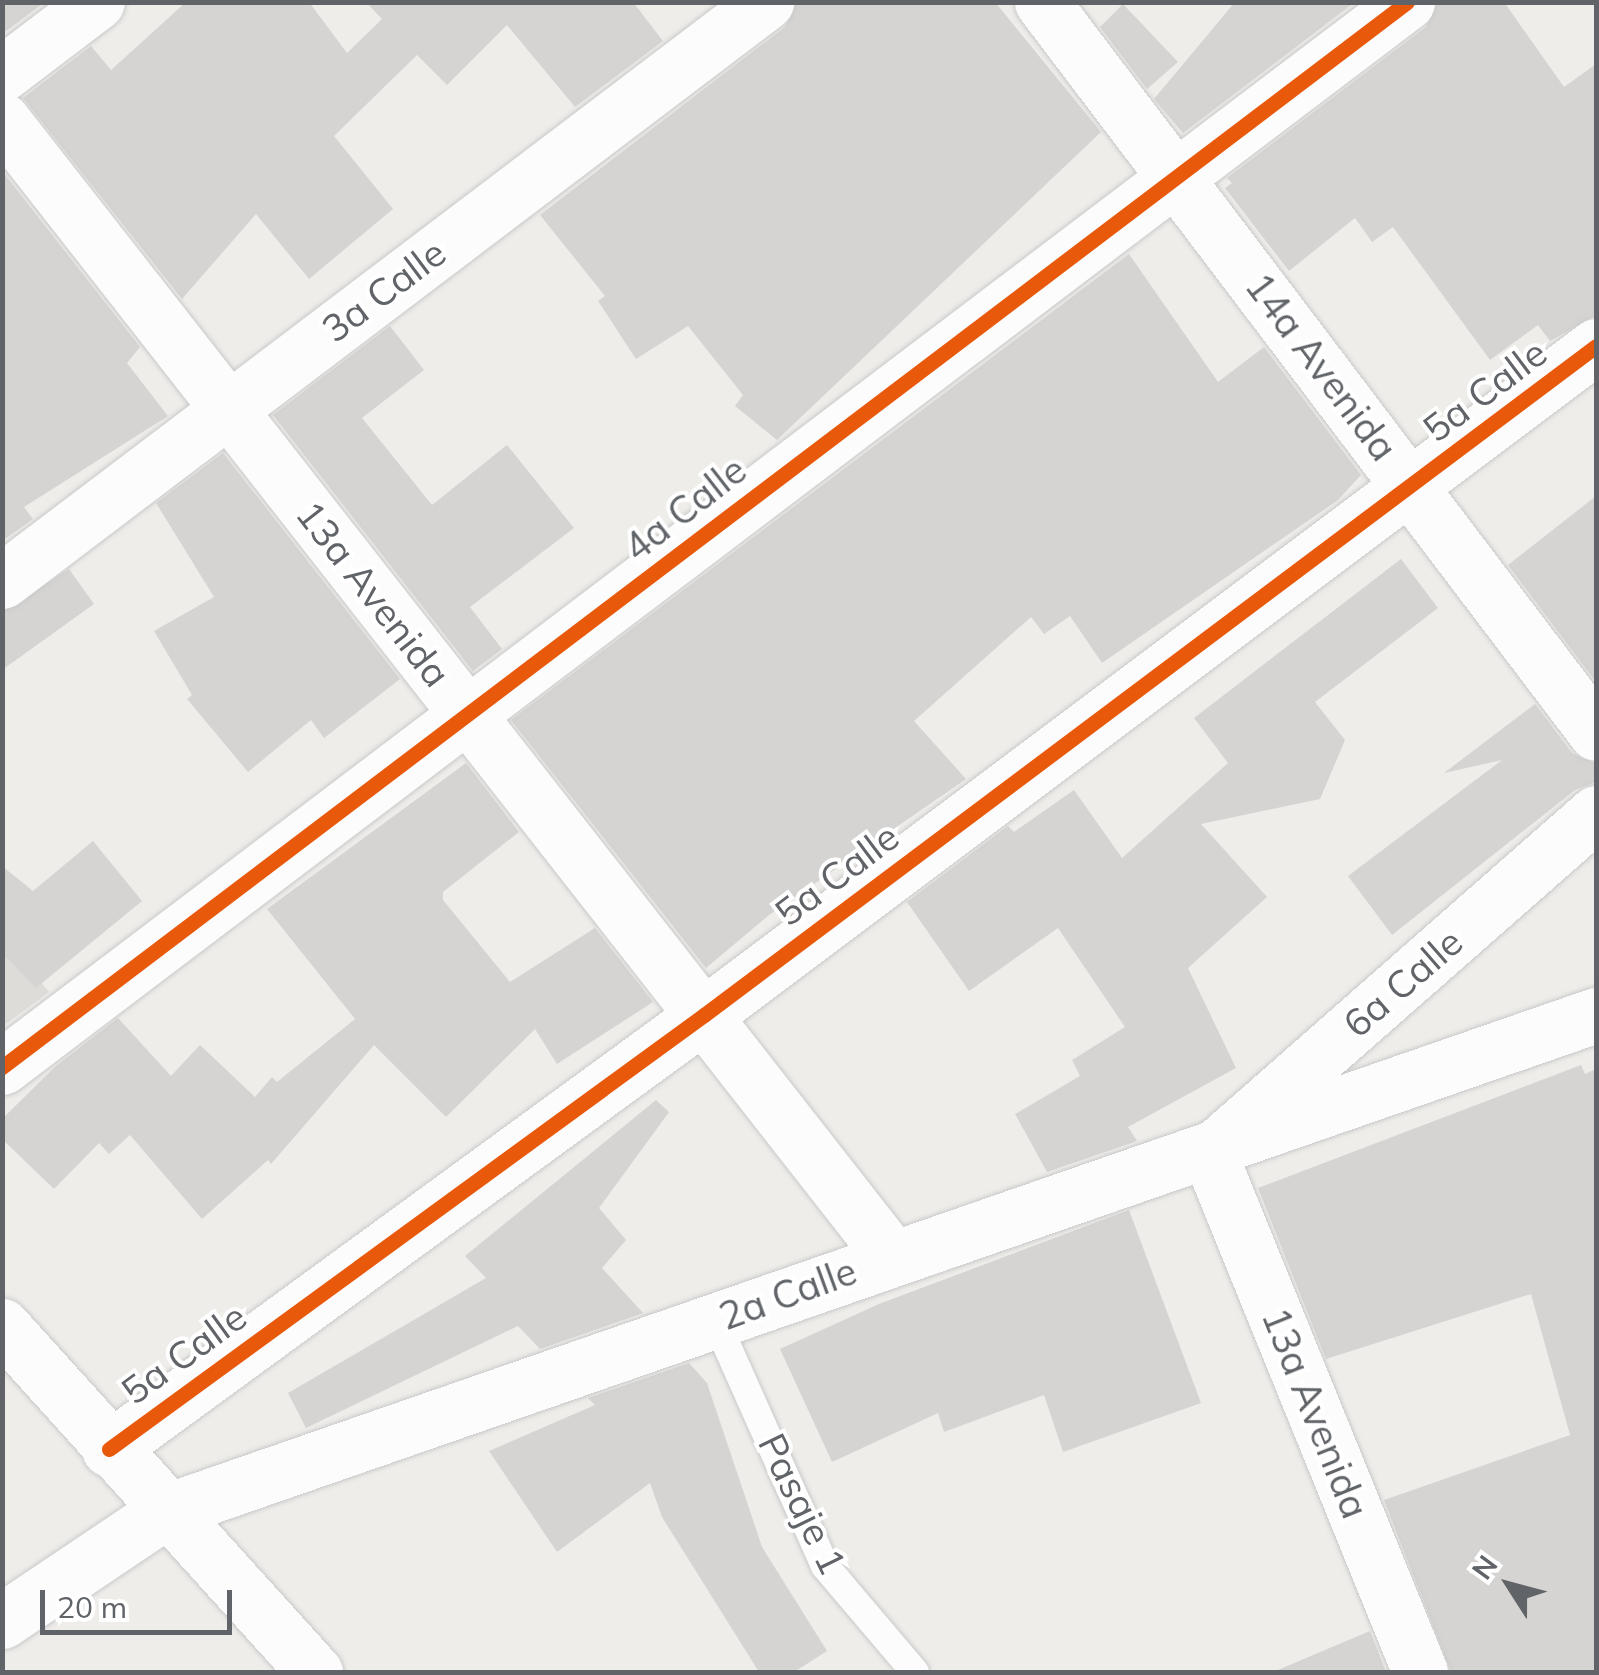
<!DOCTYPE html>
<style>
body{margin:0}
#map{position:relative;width:1599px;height:1675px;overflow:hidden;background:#eeedea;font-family:Mulish,sans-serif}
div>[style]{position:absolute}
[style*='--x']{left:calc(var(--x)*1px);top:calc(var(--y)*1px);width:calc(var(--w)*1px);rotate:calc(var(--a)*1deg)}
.education>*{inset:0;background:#dedcd9}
.building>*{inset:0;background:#d5d4d3}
.roads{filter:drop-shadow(0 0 2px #c9c9c9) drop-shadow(0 0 2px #c9c9c9)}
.lane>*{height:28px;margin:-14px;padding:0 14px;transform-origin:14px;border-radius:14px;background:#fcfcfc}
.street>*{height:55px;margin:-27.5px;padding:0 27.5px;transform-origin:27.5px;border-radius:27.5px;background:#fcfcfc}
.cycleway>*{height:15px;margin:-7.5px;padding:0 7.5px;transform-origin:7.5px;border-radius:7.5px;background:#e8590c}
span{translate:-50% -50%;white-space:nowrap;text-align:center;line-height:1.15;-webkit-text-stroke:8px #fff;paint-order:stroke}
.street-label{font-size:38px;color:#606367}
.frame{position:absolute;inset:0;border:5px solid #606367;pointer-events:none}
.north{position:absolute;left:1459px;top:1535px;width:100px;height:100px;-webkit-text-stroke:8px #fff;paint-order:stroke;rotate:306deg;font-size:28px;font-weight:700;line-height:40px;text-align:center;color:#606367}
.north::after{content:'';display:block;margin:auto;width:35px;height:45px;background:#606367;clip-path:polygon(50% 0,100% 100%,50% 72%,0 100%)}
.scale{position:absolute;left:40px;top:1590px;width:192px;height:45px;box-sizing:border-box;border:5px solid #606367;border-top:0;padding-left:12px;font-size:30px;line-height:35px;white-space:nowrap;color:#606367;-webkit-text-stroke:8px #fff;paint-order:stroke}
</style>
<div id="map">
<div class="education">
<i style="clip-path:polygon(2px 936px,49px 992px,3px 1026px,2px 1026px)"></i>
</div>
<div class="building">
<i style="clip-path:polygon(2px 2px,45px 2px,2px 34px)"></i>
<i style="clip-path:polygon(186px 2px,309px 2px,347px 53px,382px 19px,366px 2px,633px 2px,663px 41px,575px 107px,507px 25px,447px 85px,417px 55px,334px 136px,393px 209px,309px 279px,256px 214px,182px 299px,23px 98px,91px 46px,111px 70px)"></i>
<i style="clip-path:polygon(797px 2px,995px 2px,1101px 132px,777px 440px,735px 406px,743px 395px,688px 326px,636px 359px,598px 301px,605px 296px,540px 215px,785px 27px)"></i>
<i style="clip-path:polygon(1235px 2px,1355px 2px,1183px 133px,1154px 99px)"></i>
<i style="clip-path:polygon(1438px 2px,1504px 2px,1564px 87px,1596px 64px,1596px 315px,1550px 341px,1538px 325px,1490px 360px,1393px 227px,1372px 242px,1355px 218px,1289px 271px,1225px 188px,1232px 183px,1227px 178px,1426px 27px)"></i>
<i style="clip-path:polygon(1123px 4px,1178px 62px,1147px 89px,1100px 27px)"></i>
<i style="clip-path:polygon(2px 171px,140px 347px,127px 363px,168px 416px,24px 507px,33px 519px,2px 541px)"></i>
<i style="clip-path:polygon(1129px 254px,1218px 382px,1264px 347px,1361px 475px,1338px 500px,1102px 663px,1070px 616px,1044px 634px,1031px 617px,914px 721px,966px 779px,769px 915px,706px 968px,511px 720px)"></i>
<i style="clip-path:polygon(390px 326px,424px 370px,362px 418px,432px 505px,507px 445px,574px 528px,470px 607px,502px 649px,473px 671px,273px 415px)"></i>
<i style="clip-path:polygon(223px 453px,400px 679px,324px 738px,311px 720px,248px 772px,187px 699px,192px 695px,154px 631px,214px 597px,156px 503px)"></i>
<i style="clip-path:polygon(1596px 496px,1596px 682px,1508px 565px)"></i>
<i style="clip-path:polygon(1401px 559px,1438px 608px,1315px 702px,1345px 740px,1320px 799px,1201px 824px,1267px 897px,1188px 968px,1236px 1068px,1128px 1127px,1137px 1141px,1047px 1172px,1015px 1114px,1080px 1076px,1072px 1060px,1125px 1027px,1058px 928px,969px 991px,907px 902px,1008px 826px,1014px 832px,1074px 790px,1122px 858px,1228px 763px,1194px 718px)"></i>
<i style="clip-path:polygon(69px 569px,94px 604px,2px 670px,2px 612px)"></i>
<i style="clip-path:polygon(1535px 704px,1572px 753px,1596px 764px,1596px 782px,1575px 790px,1392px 935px,1348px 876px,1502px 760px,1444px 773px)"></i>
<i style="clip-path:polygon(466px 763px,519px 832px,443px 892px,443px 900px,510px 982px,595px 928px,653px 1002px,557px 1064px,535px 1029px,446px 1117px,374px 1045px,271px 1164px,268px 1160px,202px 1219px,130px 1135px,109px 1154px,99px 1143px,54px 1189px,2px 1139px,2px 1119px,56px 1066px,118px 1018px,171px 1076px,200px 1045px,255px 1097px,272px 1077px,277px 1082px,355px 1019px,267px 909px)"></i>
<i style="clip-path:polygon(93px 841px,142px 901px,36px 988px,2px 953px,2px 866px,33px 891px)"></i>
<i style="clip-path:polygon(1581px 1065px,1585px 1074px,1596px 1069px,1596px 1672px,1451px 1672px,1384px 1500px,1570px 1435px,1531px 1294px,1326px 1359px,1258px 1188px)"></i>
<i style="clip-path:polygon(656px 1100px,669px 1112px,599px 1208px,626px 1240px,602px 1268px,643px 1313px,540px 1349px,518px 1326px,306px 1428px,288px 1393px,486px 1278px,465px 1256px)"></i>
<i style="clip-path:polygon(1129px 1210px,1201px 1403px,1063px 1452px,1044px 1395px,944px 1432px,938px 1413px,832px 1462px,780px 1349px,879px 1304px)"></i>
<i style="clip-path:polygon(689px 1363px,707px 1383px,762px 1547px,827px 1651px,794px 1672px,759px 1672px,662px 1517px,650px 1483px,557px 1552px,489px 1451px,595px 1405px,588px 1398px)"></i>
<i style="clip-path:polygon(1370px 1631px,1386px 1672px,1273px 1672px)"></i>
</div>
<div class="roads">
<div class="lane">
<i style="--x:715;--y:1319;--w:270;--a:66"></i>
<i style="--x:825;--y:1566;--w:139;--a:49.7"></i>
</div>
<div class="street">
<i style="--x:1042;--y:2;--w:917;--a:52.84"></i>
<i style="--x:2;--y:74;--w:119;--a:-37.2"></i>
<i style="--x:2;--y:120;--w:1444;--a:51.95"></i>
<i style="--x:2;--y:581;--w:959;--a:-37.16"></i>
<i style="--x:2;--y:1067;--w:1763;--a:-37.16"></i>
<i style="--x:2;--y:1326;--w:467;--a:47.9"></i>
<i style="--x:109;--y:1449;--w:736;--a:-36.11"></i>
<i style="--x:704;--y:1015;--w:1115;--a:-36.87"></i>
<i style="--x:2;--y:1621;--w:195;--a:-33.9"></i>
<i style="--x:164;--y:1512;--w:1516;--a:-19.14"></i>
<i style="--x:1420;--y:1672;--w:560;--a:-112.12"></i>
<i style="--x:1209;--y:1153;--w:515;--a:-41.3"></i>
</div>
</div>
<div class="cycleway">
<i style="--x:2;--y:1067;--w:1763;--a:-37.16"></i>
<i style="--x:109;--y:1449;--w:736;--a:-36.11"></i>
<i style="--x:704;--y:1015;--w:1115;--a:-36.87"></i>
</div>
<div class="street-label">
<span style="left:384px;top:291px;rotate:-37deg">3a Calle</span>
<span style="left:1321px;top:367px;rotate:53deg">14a Avenida</span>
<span style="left:1485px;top:391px;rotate:-37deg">5a Calle</span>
<span style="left:685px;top:509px;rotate:-38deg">4a Calle</span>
<span style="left:373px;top:594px;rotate:52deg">13a Avenida</span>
<span style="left:837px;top:875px;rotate:-37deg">5a Calle</span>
<span style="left:1403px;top:983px;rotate:-41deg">6a Calle</span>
<span style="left:788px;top:1294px;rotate:-20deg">2a Calle</span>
<span style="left:184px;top:1354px;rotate:-36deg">5a Calle</span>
<span style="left:1315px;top:1413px;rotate:68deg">13a Avenida</span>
<span style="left:802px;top:1504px;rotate:64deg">Pasaje 1</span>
</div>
<div class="frame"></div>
<div class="north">N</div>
<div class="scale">20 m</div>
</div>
